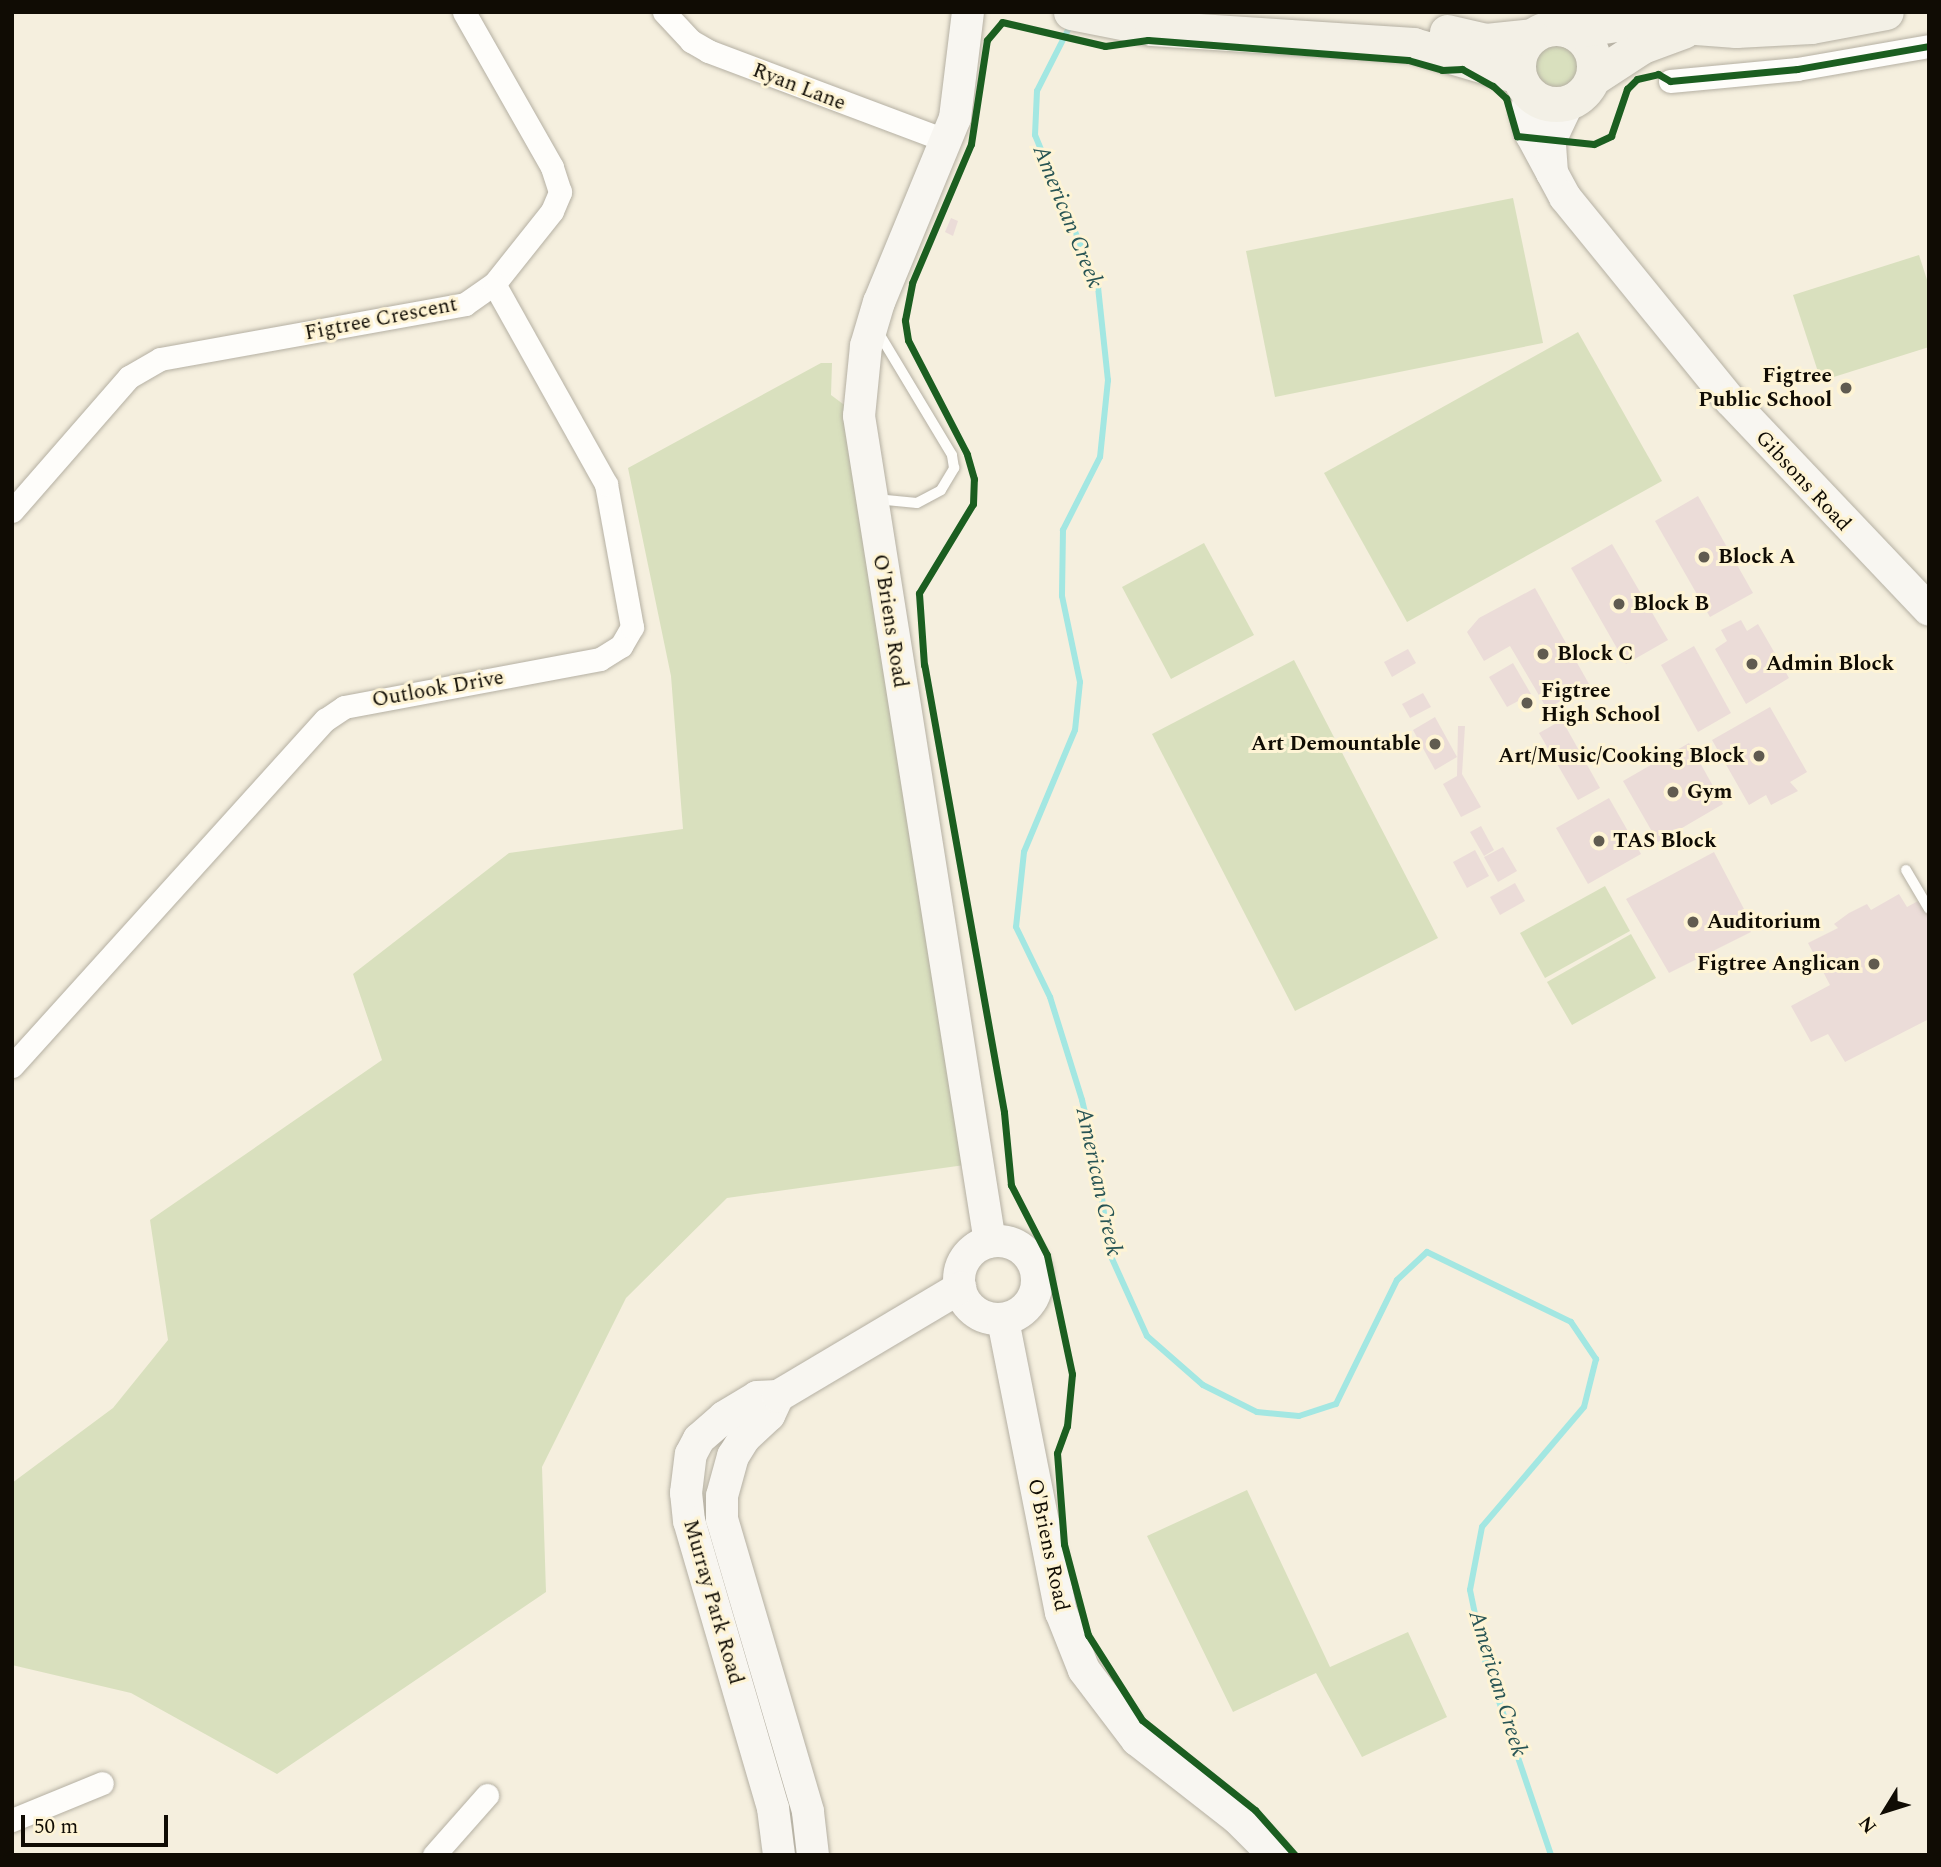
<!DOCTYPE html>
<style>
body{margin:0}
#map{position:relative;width:1941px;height:1867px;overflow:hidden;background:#f5efde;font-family:Spectral,serif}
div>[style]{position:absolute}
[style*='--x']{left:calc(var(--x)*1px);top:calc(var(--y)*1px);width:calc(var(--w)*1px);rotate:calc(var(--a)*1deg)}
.green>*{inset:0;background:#d9e0be}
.round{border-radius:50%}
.stream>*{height:6px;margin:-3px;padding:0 3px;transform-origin:3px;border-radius:3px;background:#a3e7e2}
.building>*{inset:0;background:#ebdcd8}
.roads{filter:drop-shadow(0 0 2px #b5b0a3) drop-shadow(0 0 2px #b5b0a3)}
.lane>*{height:10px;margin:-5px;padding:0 5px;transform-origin:5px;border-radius:5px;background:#fefdfa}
.street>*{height:23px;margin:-11.5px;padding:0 11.5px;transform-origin:11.5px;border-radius:11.5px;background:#fefdfa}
.secondary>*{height:32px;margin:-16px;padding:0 16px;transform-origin:16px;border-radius:16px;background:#f8f6f1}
.secondary>.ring{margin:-16px;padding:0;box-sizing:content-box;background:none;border:32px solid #f8f6f1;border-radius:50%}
.primary>*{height:35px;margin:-17.5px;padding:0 17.5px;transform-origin:17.5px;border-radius:17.5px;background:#f3f0e6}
.primary>.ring{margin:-17.5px;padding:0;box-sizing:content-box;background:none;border:35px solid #f3f0e6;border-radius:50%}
.cycleway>*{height:7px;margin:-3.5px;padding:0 3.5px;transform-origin:3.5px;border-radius:3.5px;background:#1b5e20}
.dots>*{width:19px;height:19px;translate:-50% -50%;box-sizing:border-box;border:4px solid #fef4d5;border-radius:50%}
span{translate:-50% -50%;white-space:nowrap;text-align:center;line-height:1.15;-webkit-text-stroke:6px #fef4d5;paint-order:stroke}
.street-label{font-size:21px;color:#100c04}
.poi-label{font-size:21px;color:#100c04;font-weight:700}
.right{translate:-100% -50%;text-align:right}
.left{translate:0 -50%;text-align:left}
.water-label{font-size:23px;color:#275454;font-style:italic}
.frame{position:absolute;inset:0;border:14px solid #100c04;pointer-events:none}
.north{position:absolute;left:1850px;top:1776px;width:70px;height:70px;-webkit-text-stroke:5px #fef4d5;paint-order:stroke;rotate:232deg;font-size:19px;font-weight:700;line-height:28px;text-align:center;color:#100c04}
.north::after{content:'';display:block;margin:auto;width:24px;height:32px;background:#100c04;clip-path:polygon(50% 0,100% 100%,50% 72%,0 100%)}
.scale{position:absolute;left:21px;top:1815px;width:147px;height:32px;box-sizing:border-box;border:4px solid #100c04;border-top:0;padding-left:9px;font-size:21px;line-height:24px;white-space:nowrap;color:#100c04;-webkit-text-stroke:5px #fef4d5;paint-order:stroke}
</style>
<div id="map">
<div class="green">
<i class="round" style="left:1532px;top:42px;width:46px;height:46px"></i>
<i style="clip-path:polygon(1513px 198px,1543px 343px,1275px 397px,1246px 251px)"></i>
<i style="clip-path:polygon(1919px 255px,1929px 286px,1929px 347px,1821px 381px,1793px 295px)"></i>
<i style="clip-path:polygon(1578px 332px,1662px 481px,1407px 622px,1324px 473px)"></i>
<i style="clip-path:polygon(821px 363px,832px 363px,831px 395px,859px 416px,979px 1163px,727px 1198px,626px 1298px,542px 1467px,546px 1592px,277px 1774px,131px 1693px,12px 1665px,12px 1483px,113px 1408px,168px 1340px,150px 1220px,382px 1060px,353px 974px,509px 853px,683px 829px,671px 676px,628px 468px)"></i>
<i style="clip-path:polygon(1204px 543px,1254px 635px,1171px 679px,1122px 587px)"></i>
<i style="clip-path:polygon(1294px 660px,1438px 938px,1295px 1011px,1152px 734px)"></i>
<i style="clip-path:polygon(1605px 886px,1630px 931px,1545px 978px,1520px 933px)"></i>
<i style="clip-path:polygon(1631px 934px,1656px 978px,1572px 1025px,1547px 982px)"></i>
<i style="clip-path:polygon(1247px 1490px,1330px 1667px,1408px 1632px,1447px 1717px,1362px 1757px,1316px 1673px,1233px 1712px,1147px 1536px)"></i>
</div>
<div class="stream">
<i style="--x:1072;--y:22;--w:77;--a:116.9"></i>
<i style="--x:1037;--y:91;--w:44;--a:92.6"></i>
<i style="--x:1035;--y:135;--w:165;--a:67.5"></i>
<i style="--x:1098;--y:287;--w:94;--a:83.9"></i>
<i style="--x:1108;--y:380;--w:77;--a:95.9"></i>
<i style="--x:1100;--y:457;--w:82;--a:116.9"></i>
<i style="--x:1063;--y:530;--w:66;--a:90.9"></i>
<i style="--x:1062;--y:596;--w:88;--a:78.2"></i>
<i style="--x:1080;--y:682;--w:48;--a:95.9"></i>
<i style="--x:1075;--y:730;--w:132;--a:112.7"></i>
<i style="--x:1024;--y:852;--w:75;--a:96.1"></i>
<i style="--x:1016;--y:927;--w:78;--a:64.1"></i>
<i style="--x:1050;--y:997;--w:108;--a:72.7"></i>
<i style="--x:1082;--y:1100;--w:69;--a:76.6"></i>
<i style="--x:1098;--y:1167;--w:86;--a:82.6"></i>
<i style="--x:1109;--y:1252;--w:92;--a:65.7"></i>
<i style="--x:1147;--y:1336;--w:74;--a:41.2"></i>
<i style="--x:1203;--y:1385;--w:60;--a:26.6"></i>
<i style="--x:1257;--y:1412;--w:42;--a:5.4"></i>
<i style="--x:1299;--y:1416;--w:39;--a:-18"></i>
<i style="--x:1336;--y:1404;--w:138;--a:-63.8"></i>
<i style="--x:1397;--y:1280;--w:41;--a:-43"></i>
<i style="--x:1427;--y:1252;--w:160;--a:25.9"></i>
<i style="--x:1571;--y:1322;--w:45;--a:56"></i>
<i style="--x:1596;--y:1359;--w:49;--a:104"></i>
<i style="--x:1584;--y:1407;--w:157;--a:130.4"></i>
<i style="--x:1482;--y:1527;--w:64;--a:100.8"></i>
<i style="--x:1470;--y:1590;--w:68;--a:78.2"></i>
<i style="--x:1484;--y:1657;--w:209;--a:71.3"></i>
</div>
<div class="building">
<i style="clip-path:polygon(951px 218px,958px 221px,953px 236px,945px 232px)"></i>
<i style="clip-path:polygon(1698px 496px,1753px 593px,1710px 617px,1655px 521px)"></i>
<i style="clip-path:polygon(1612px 544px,1668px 640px,1626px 664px,1571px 568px)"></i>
<i style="clip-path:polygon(1535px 588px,1589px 684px,1547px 709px,1510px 646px,1484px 661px,1467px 632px,1479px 618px)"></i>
<i style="clip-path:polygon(1741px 620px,1747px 631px,1758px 624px,1789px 678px,1746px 704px,1715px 649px,1727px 641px,1721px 630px)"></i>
<i style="clip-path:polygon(1694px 646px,1731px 713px,1698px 732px,1661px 665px)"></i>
<i style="clip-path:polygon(1408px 649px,1416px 663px,1392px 677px,1384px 662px)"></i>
<i style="clip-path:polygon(1513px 663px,1531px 694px,1507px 707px,1489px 677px)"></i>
<i style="clip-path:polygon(1423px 693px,1431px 707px,1410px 718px,1402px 704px)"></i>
<i style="clip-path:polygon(1770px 707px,1807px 772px,1790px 782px,1798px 791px,1771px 805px,1766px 795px,1749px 805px,1712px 740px)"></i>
<i style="clip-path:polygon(1435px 717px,1457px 757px,1435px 770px,1413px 730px)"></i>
<i style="clip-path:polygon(1562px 720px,1600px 788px,1578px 800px,1539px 733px)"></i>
<i style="clip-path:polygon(1458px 726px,1465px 726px,1462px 774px,1481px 807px,1461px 817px,1443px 784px,1457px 776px)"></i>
<i style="clip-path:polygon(1689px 743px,1723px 804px,1658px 842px,1623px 781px)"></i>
<i style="clip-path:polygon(1609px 798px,1641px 854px,1588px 884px,1556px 828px)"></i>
<i style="clip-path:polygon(1481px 826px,1494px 850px,1484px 856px,1470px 832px)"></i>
<i style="clip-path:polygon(1503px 847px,1517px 871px,1498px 882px,1484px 857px)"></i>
<i style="clip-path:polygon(1475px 850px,1489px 876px,1467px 888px,1453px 862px)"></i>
<i style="clip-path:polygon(1714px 852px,1744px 909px,1739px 912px,1751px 932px,1669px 973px,1626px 899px)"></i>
<i style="clip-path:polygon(1515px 883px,1525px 901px,1500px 915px,1490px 897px)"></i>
<i style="clip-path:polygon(1899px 894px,1907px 907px,1929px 895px,1929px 1019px,1845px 1062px,1828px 1034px,1811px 1042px,1791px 1006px,1830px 985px,1808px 943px,1838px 928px,1834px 924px,1849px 913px,1867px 904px,1871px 910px)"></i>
</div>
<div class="roads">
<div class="lane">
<i style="--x:876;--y:499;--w:41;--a:5.6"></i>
<i style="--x:917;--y:503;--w:27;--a:-28"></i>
<i style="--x:941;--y:490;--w:26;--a:-59"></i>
<i style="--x:954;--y:468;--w:13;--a:-99"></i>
<i style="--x:952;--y:455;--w:146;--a:-121"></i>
<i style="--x:1906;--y:870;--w:45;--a:59.5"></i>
</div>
<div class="street">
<i style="--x:664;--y:12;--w:40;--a:47"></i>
<i style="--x:691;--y:41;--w:20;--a:30"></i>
<i style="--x:708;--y:51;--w:255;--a:20.6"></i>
<i style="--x:1670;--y:81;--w:128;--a:-5.4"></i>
<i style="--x:1797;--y:69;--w:134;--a:-9.9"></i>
<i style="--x:12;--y:511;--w:178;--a:-48.9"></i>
<i style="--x:129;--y:377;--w:36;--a:-30"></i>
<i style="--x:160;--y:359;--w:310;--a:-10.2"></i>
<i style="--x:465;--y:304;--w:35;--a:-35"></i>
<i style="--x:494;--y:284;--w:93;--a:-51.5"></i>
<i style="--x:552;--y:211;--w:21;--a:-67"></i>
<i style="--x:560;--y:192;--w:26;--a:-108"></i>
<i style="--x:552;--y:167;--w:178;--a:-119.6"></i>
<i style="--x:12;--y:1066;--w:467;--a:-47.9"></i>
<i style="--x:325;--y:720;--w:23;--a:-34"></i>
<i style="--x:344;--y:707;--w:260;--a:-10.6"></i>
<i style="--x:600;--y:659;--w:25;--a:-32"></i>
<i style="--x:621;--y:646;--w:22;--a:-60"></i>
<i style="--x:632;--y:627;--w:145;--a:-100.3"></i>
<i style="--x:606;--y:484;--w:229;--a:-119.2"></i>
<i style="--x:12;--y:1820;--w:97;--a:-22.3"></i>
<i style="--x:434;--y:1855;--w:80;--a:-48.5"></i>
</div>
<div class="secondary">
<i style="--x:968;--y:12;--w:107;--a:97"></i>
<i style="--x:955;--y:118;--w:199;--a:112.4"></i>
<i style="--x:879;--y:302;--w:46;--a:106.5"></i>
<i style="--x:866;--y:346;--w:70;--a:95.7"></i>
<i style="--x:859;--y:416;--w:836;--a:80.99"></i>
<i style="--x:1530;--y:95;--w:19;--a:102"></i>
<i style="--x:1526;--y:114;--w:21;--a:76"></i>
<i style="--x:1531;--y:134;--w:72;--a:61.6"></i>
<i style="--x:1565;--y:197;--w:262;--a:50.9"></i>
<i style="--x:1730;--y:400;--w:289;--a:46.5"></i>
<i style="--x:1552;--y:173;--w:32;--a:-94"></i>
<i style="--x:1550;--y:141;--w:42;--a:-64.7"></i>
<i class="ring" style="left:959px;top:1241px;width:46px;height:46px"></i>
<i style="--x:1003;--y:1320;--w:298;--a:78.8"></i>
<i style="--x:1061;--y:1612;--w:62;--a:68.4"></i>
<i style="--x:1084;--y:1670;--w:88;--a:52.9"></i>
<i style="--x:1137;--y:1740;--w:127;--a:38"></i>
<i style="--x:1237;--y:1818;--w:52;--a:45"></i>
<i style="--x:778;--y:1396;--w:21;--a:115"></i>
<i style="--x:769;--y:1415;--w:33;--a:137"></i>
<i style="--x:745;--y:1437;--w:22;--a:122"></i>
<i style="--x:733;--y:1456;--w:41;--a:105.4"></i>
<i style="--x:722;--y:1496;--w:23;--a:90"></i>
<i style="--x:722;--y:1519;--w:305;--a:73.6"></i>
<i style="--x:808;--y:1812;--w:43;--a:83.4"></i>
<i style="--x:779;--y:1855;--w:47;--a:-97.3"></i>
<i style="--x:773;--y:1808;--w:299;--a:-106.3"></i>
<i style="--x:689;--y:1521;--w:28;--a:-96"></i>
<i style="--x:686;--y:1493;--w:39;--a:-83"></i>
<i style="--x:691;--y:1454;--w:17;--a:-62"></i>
<i style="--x:699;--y:1439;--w:33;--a:-41"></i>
<i style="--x:724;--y:1417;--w:39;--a:-31"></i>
<i style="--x:757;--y:1397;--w:21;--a:-3"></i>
<i style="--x:778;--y:1396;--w:212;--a:-30.7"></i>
</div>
<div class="primary">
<i style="--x:1071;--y:12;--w:83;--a:11.2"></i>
<i style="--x:1152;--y:28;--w:262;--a:3.7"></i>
<i style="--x:1413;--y:45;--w:110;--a:16.3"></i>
<i class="ring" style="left:1518px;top:28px;width:41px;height:41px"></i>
<i style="--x:1571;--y:31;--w:59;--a:-8.8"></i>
<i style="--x:1629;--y:22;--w:107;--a:4.3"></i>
<i style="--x:1736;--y:30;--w:75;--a:-3.1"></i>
<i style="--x:1811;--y:26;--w:76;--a:-10.6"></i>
<i style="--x:1447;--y:32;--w:40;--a:13"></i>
<i style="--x:1486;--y:41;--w:46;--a:-6.2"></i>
<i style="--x:1593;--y:78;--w:59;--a:-33.1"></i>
<i style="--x:1642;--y:46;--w:44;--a:-20.1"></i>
</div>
</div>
<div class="cycleway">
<i style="--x:1295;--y:1855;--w:60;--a:-131.6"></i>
<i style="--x:1255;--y:1810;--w:144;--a:-141.5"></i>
<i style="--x:1142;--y:1720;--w:101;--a:-122.4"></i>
<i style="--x:1088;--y:1635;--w:94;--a:-104.8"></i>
<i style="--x:1064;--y:1544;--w:91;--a:-94.4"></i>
<i style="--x:1057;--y:1453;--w:29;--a:-70"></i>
<i style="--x:1067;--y:1426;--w:52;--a:-84.5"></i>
<i style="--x:1072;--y:1374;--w:122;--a:-101.9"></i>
<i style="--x:1047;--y:1255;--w:79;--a:-117.2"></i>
<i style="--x:1011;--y:1185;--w:73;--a:-95.5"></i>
<i style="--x:1004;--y:1112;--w:454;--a:-100.1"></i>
<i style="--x:924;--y:665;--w:72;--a:-94"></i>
<i style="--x:919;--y:593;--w:104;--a:-58.8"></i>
<i style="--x:973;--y:504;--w:25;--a:-88"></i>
<i style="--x:974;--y:479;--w:26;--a:-106"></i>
<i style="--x:967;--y:454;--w:128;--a:-117.4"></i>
<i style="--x:908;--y:340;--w:20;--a:-99"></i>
<i style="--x:905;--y:320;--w:38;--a:-79"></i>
<i style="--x:912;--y:283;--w:151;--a:-67"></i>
<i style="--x:971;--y:144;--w:105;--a:-81.3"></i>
<i style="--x:987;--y:40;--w:23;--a:-50"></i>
<i style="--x:1002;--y:22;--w:106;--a:13.1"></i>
<i style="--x:1105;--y:46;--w:43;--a:-7.9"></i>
<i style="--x:1148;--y:40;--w:261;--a:4.4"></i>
<i style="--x:1408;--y:60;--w:35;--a:16"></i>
<i style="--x:1442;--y:70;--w:20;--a:-3"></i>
<i style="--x:1462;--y:69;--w:35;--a:29"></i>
<i style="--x:1493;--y:86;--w:18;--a:43"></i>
<i style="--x:1506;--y:98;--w:40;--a:74"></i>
<i style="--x:1517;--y:136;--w:77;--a:5.9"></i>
<i style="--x:1594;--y:144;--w:19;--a:-25"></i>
<i style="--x:1611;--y:136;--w:50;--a:-71.2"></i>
<i style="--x:1627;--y:89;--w:14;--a:-45"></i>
<i style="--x:1637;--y:79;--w:22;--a:-13"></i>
<i style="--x:1658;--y:74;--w:14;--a:30"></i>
<i style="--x:1670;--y:81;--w:128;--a:-5.4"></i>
<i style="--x:1797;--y:69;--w:134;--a:-9.9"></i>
</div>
<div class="dots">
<i style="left:1846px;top:388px;background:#605b50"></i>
<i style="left:1704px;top:557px;background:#605b50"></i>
<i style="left:1619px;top:604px;background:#605b50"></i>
<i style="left:1543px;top:654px;background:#605b50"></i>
<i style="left:1752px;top:664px;background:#605b50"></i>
<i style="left:1527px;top:703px;background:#605b50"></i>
<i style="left:1435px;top:744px;background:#605b50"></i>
<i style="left:1759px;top:756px;background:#605b50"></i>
<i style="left:1673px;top:792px;background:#605b50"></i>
<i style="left:1599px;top:841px;background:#605b50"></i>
<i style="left:1693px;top:922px;background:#605b50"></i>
<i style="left:1874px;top:964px;background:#605b50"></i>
</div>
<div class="street-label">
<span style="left:799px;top:87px;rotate:21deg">Ryan Lane</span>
<span style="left:381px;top:319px;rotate:-11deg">Figtree Crescent</span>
<span style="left:1803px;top:481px;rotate:47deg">Gibsons Road</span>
<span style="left:890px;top:621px;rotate:81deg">O'Briens Road</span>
<span style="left:438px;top:689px;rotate:-10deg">Outlook Drive</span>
<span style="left:1048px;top:1545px;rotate:78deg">O'Briens Road</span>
<span style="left:713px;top:1602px;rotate:74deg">Murray Park Road</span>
</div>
<div class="poi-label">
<span class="right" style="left:1832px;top:388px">Figtree<br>Public School</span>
<span class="left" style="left:1718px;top:557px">Block A</span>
<span class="left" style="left:1633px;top:604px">Block B</span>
<span class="left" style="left:1557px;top:654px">Block C</span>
<span class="left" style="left:1766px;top:664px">Admin Block</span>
<span class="left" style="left:1541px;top:703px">Figtree<br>High School</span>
<span class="right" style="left:1421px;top:744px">Art Demountable</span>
<span class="right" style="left:1745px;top:756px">Art/Music/Cooking Block</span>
<span class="left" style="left:1687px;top:792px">Gym</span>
<span class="left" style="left:1613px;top:841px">TAS Block</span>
<span class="left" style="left:1707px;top:922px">Auditorium</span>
<span class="right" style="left:1860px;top:964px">Figtree Anglican</span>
</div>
<div class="water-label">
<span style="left:1067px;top:217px;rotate:68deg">American Creek</span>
<span style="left:1098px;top:1182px;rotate:78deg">American Creek</span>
<span style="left:1497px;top:1684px;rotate:73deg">American Creek</span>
</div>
<div class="frame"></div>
<div class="north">N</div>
<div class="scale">50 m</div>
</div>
